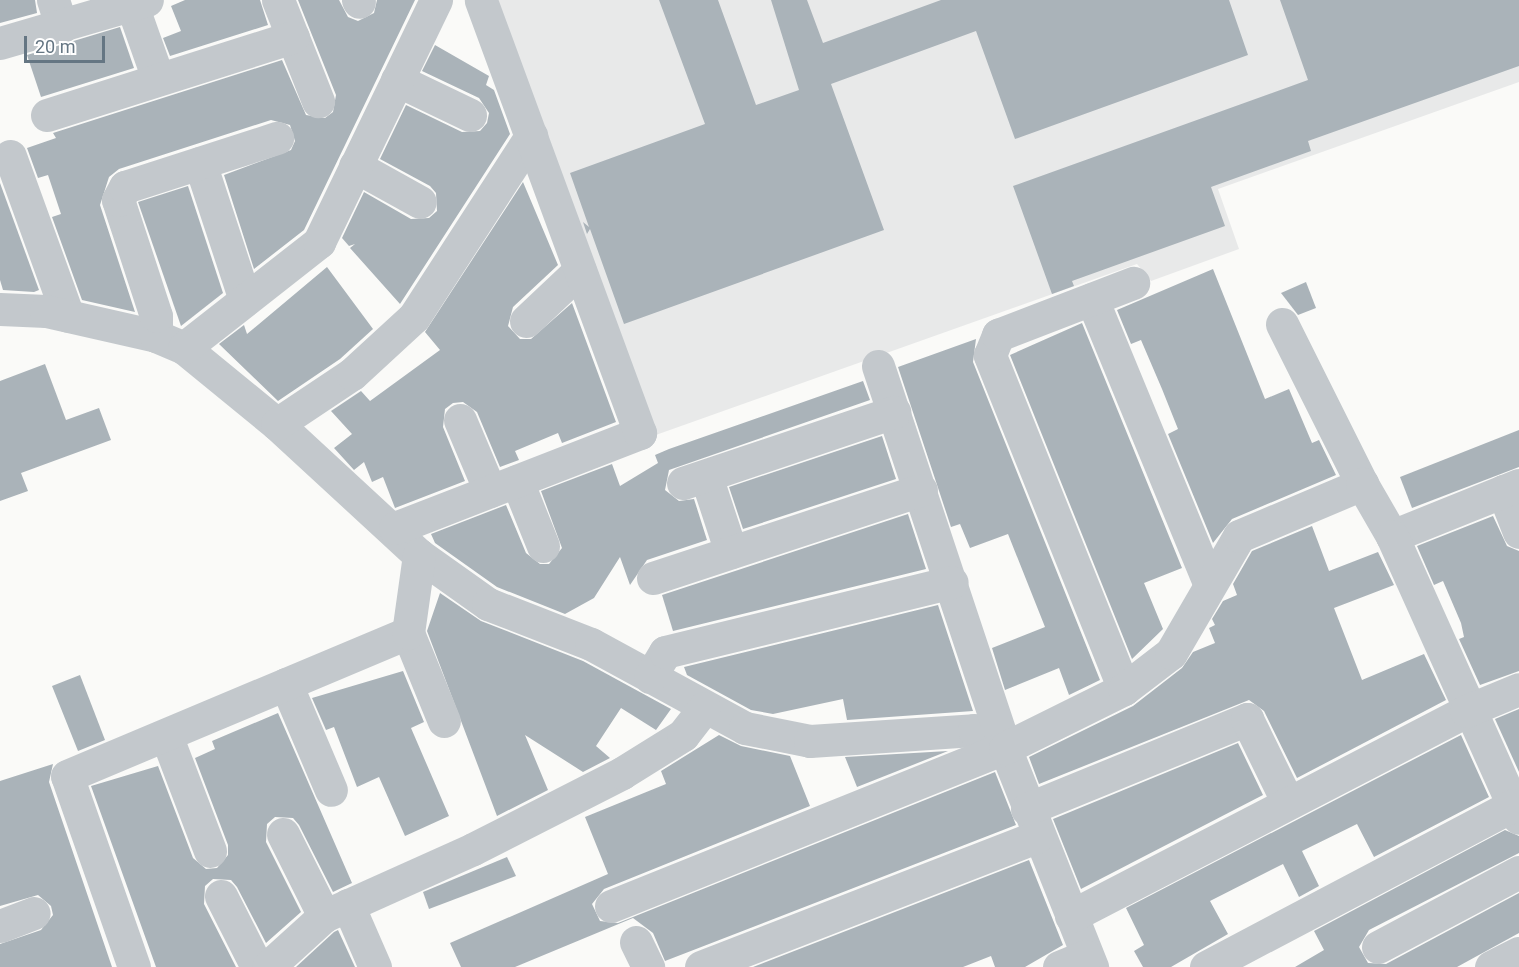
<!DOCTYPE html>
<style>
body{margin:0}
#map{position:relative;width:1519px;height:967px;overflow:hidden;background:#fafaf8;font-family:Roboto,sans-serif}
div>[style]{position:absolute}
[style*='--x']{left:calc(var(--x)*1px);top:calc(var(--y)*1px);width:calc(var(--w)*1px);rotate:calc(var(--a)*1deg)}
.built>*{inset:0;background:#e8e9e9}
.building>*{inset:0;background:#aab3b9}
.minor>*{height:33px;margin:-16.5px;padding:0 16.5px;transform-origin:16.5px;border-radius:16.5px;background:#c3c8cc}
span{translate:-50% -50%;white-space:nowrap;text-align:center;line-height:1.15;-webkit-text-stroke:6px #fff;paint-order:stroke}
.scale{position:absolute;left:24px;top:36px;width:81px;height:27px;box-sizing:border-box;border:3px solid #657683;border-top:0;padding-left:8px;font-size:18px;line-height:21px;white-space:nowrap;color:#657683;-webkit-text-stroke:4px #fff;paint-order:stroke}
</style>
<div id="map">
<div class="built">
<i style="clip-path:polygon(493px 0,1519px 0,1519px 82px,1218px 189px,1239px 249px,1151px 281px,1137px 264px,653px 436px)"></i>
</div>
<div class="building">
<i style="clip-path:polygon(0 0,35px 0,37px 13px,0 23px)"></i>
<i style="clip-path:polygon(185px 0,260px 0,268px 25px,170px 56px,163px 38px,181px 31px,171px 6px)"></i>
<i style="clip-path:polygon(298px 0,339px 0,348px 17px,358px 21px,374px 13px,377px 0,415px 0,304px 230px,254px 269px,224px 175px,291px 150px,295px 141px,290px 125px,271px 120px,119px 169px,109px 177px,100px 205px,135px 312px,82px 300px,52px 217px,61px 214px,48px 175px,38px 178px,27px 148px,56px 138px,53px 133px,282px 60px,306px 115px,325px 118px,333px 112px,336px 95px)"></i>
<i style="clip-path:polygon(659px 0,718px 0,756px 105px,799px 90px,771px 0,807px 0,823px 43px,941px 0,1229px 0,1248px 55px,1015px 139px,976px 31px,831px 84px,884px 230px,624px 324px,590px 229px,587px 234px,583px 222px,589px 227px,570px 173px,705px 124px)"></i>
<i style="clip-path:polygon(1280px 0,1519px 0,1519px 66px,1308px 141px,1311px 151px,1211px 187px,1225px 226px,1072px 281px,1074px 286px,1052px 294px,1013px 186px,1308px 80px)"></i>
<i style="clip-path:polygon(120px 27px,134px 68px,41px 97px,27px 55px)"></i>
<i style="clip-path:polygon(435px 45px,489px 76px,486px 85px,494px 90px,510px 134px,400px 304px,350px 248px,355px 244px,349px 246px,342px 238px,364px 192px,411px 219px,429px 218px,437px 211px,436px 193px,430px 186px,380px 159px,406px 105px,462px 132px,480px 131px,487px 123px,489px 113px,479px 98px,422px 71px)"></i>
<i style="clip-path:polygon(523px 182px,558px 265px,513px 307px,508px 326px,520px 339px,531px 339px,572px 303px,616px 422px,562px 443px,558px 433px,515px 451px,519px 460px,500px 467px,477px 412px,463px 402px,453px 403px,445px 409px,443px 427px,465px 481px,395px 508px,383px 477px,372px 482px,364px 462px,354px 470px,334px 448px,352px 434px,331px 411px,361px 391px,370px 401px,440px 350px,425px 332px)"></i>
<i style="clip-path:polygon(0 183px,39px 290px,34px 292px,3px 290px,0 280px)"></i>
<i style="clip-path:polygon(188px 186px,223px 293px,181px 326px,138px 202px)"></i>
<i style="clip-path:polygon(327px 267px,373px 329px,340px 359px,278px 401px,219px 344px,244px 325px,247px 334px)"></i>
<i style="clip-path:polygon(1213px 269px,1265px 399px,1289px 389px,1312px 443px,1319px 440px,1336px 475px,1232px 519px,1213px 543px,1168px 434px,1178px 429px,1162px 389px,1141px 340px,1131px 344px,1117px 310px)"></i>
<i style="clip-path:polygon(1306px 282px,1316px 308px,1298px 315px,1281px 293px)"></i>
<i style="clip-path:polygon(1082px 323px,1182px 568px,1144px 583px,1163px 629px,1132px 659px,1010px 355px)"></i>
<i style="clip-path:polygon(976px 339px,973px 362px,1100px 680px,1069px 695px,1059px 668px,1005px 690px,992px 648px,1045px 627px,1008px 534px,970px 548px,960px 524px,951px 527px,898px 367px)"></i>
<i style="clip-path:polygon(45px 364px,66px 420px,99px 408px,111px 440px,21px 473px,28px 491px,0 501px,0 381px)"></i>
<i style="clip-path:polygon(863px 381px,870px 400px,669px 470px,665px 490px,679px 501px,694px 499px,707px 540px,647px 560px,630px 585px,620px 557px,594px 598px,565px 614px,497px 587px,435px 543px,431px 534px,506px 505px,526px 553px,540px 564px,549px 564px,562px 548px,541px 491px,612px 464px,620px 486px,658px 463px,655px 455px,669px 449px)"></i>
<i style="clip-path:polygon(1519px 430px,1519px 467px,1412px 508px,1400px 477px)"></i>
<i style="clip-path:polygon(882px 436px,896px 479px,743px 529px,729px 487px)"></i>
<i style="clip-path:polygon(908px 514px,926px 569px,673px 631px,662px 595px)"></i>
<i style="clip-path:polygon(1493px 516px,1507px 546px,1519px 551px,1519px 671px,1480px 685px,1459px 639px,1464px 637px,1461px 623px,1443px 581px,1434px 585px,1417px 546px)"></i>
<i style="clip-path:polygon(1312px 526px,1329px 571px,1378px 552px,1394px 585px,1334px 608px,1362px 680px,1424px 654px,1446px 700px,1297px 778px,1264px 711px,1249px 700px,1039px 784px,1029px 757px,1133px 706px,1182px 668px,1193px 652px,1215px 643px,1209px 628px,1215px 625px,1212px 619px,1223px 601px,1237px 595px,1233px 584px,1252px 551px)"></i>
<i style="clip-path:polygon(440px 593px,481px 621px,583px 661px,671px 709px,656px 730px,621px 708px,596px 746px,610px 758px,583px 772px,525px 735px,548px 790px,497px 816px,427px 631px)"></i>
<i style="clip-path:polygon(938px 605px,973px 711px,847px 720px,843px 699px,773px 714px,751px 710px,687px 675px,684px 667px)"></i>
<i style="clip-path:polygon(403px 671px,424px 722px,411px 728px,449px 816px,405px 836px,379px 777px,357px 787px,334px 727px,326px 730px,312px 698px)"></i>
<i style="clip-path:polygon(80px 675px,105px 740px,78px 751px,52px 686px)"></i>
<i style="clip-path:polygon(1519px 709px,1519px 772px,1495px 719px)"></i>
<i style="clip-path:polygon(278px 713px,352px 883px,333px 892px,299px 825px,293px 818px,275px 817px,267px 824px,266px 842px,301px 912px,266px 943px,237px 887px,231px 880px,213px 879px,205px 886px,204px 904px,236px 967px,156px 967px,91px 786px,158px 766px,193px 858px,206px 869px,217px 868px,228px 855px,228px 845px,195px 758px,215px 749px,212px 741px)"></i>
<i style="clip-path:polygon(719px 735px,741px 746px,790px 756px,810px 806px,604px 889px,592px 904px,600px 921px,618px 923px,995px 772px,1016px 825px,665px 961px,653px 933px,633px 918px,515px 967px,461px 967px,450px 943px,608px 874px,585px 817px,666px 784px,661px 771px)"></i>
<i style="clip-path:polygon(1461px 735px,1489px 797px,1374px 857px,1357px 824px,1302px 851px,1319px 886px,1299px 897px,1283px 864px,1210px 901px,1228px 934px,1171px 967px,1143px 967px,1134px 951px,1144px 945px,1126px 908px)"></i>
<i style="clip-path:polygon(1238px 743px,1263px 795px,1081px 889px,1053px 819px)"></i>
<i style="clip-path:polygon(948px 751px,857px 787px,845px 757px)"></i>
<i style="clip-path:polygon(53px 764px,49px 782px,112px 967px,0 967px,0 944px,41px 930px,53px 915px,51px 906px,38px 895px,0 906px,0 781px)"></i>
<i style="clip-path:polygon(1505px 830px,1519px 836px,1519px 853px,1369px 930px,1359px 947px,1368px 963px,1386px 964px,1519px 893px,1519px 933px,1457px 967px,1295px 967px,1324px 950px,1314px 931px)"></i>
<i style="clip-path:polygon(507px 857px,516px 876px,429px 909px,423px 892px)"></i>
<i style="clip-path:polygon(1029px 860px,1063px 945px,1025px 967px,995px 967px,991px 956px,963px 967px,753px 967px)"></i>
<i style="clip-path:polygon(338px 930px,355px 967px,296px 967px,334px 932px)"></i>
</div>
<div class="minor">
<i style="--x:53;--y:0;--w:28;--a:72"></i>
<i style="--x:278;--y:0;--w:109;--a:68.4"></i>
<i style="--x:358;--y:0;--w:2;--a:63"></i>
<i style="--x:132;--y:5;--w:78;--a:70.6"></i>
<i style="--x:0;--y:43;--w:153;--a:-16.3"></i>
<i style="--x:397;--y:80;--w:81;--a:25.6"></i>
<i style="--x:47;--y:115;--w:258;--a:-17.6"></i>
<i style="--x:10;--y:156;--w:170;--a:70.1"></i>
<i style="--x:200;--y:163;--w:144;--a:71.8"></i>
<i style="--x:355;--y:166;--w:74;--a:29"></i>
<i style="--x:1092;--y:299;--w:307;--a:67.6"></i>
<i style="--x:0;--y:309;--w:46;--a:2.5"></i>
<i style="--x:46;--y:311;--w:113;--a:12.8"></i>
<i style="--x:156;--y:336;--w:30;--a:23"></i>
<i style="--x:184;--y:348;--w:120;--a:39.3"></i>
<i style="--x:277;--y:424;--w:193;--a:42.7"></i>
<i style="--x:419;--y:555;--w:85;--a:35.4"></i>
<i style="--x:488;--y:604;--w:110;--a:21.2"></i>
<i style="--x:591;--y:644;--w:175;--a:28.6"></i>
<i style="--x:745;--y:728;--w:66;--a:11.3"></i>
<i style="--x:810;--y:741;--w:164;--a:-3.8"></i>
<i style="--x:974;--y:730;--w:36;--a:30"></i>
<i style="--x:526;--y:321;--w:74;--a:-43.4"></i>
<i style="--x:1282;--y:324;--w:179;--a:63.4"></i>
<i style="--x:156;--y:336;--w:20;--a:-90"></i>
<i style="--x:156;--y:316;--w:122;--a:-108.1"></i>
<i style="--x:118;--y:200;--w:15;--a:-62"></i>
<i style="--x:125;--y:187;--w:160;--a:-17.9"></i>
<i style="--x:184;--y:348;--w:172;--a:-38.1"></i>
<i style="--x:319;--y:242;--w:269;--a:-64.2"></i>
<i style="--x:878;--y:366;--w:403;--a:71.6"></i>
<i style="--x:1005;--y:748;--w:236;--a:68.3"></i>
<i style="--x:460;--y:420;--w:77;--a:67.1"></i>
<i style="--x:277;--y:424;--w:90;--a:-33.7"></i>
<i style="--x:352;--y:374;--w:84;--a:-42.6"></i>
<i style="--x:414;--y:317;--w:216;--a:-57.1"></i>
<i style="--x:706;--y:476;--w:80;--a:71.8"></i>
<i style="--x:517;--y:481;--w:70;--a:68.2"></i>
<i style="--x:683;--y:483;--w:223;--a:-18.6"></i>
<i style="--x:1503;--y:491;--w:44;--a:68.7"></i>
<i style="--x:395;--y:528;--w:263;--a:-21.2"></i>
<i style="--x:640;--y:433;--w:461;--a:-110.2"></i>
<i style="--x:1392;--y:536;--w:137;--a:-21.9"></i>
<i style="--x:653;--y:578;--w:282;--a:-18.2"></i>
<i style="--x:408;--y:633;--w:95;--a:67.8"></i>
<i style="--x:650;--y:677;--w:29;--a:-59"></i>
<i style="--x:665;--y:652;--w:295;--a:-13.7"></i>
<i style="--x:286;--y:684;--w:115;--a:67"></i>
<i style="--x:1124;--y:689;--w:360;--a:-111.9"></i>
<i style="--x:990;--y:355;--w:22;--a:-68"></i>
<i style="--x:998;--y:335;--w:145;--a:-21.1"></i>
<i style="--x:166;--y:735;--w:124;--a:69.2"></i>
<i style="--x:1027;--y:809;--w:238;--a:-22.2"></i>
<i style="--x:1247;--y:719;--w:93;--a:64"></i>
<i style="--x:283;--y:834;--w:92;--a:63.4"></i>
<i style="--x:221;--y:896;--w:80;--a:63.1"></i>
<i style="--x:348;--y:905;--w:68;--a:66.5"></i>
<i style="--x:611;--y:906;--w:424;--a:-21.9"></i>
<i style="--x:1005;--y:748;--w:133;--a:-26.4"></i>
<i style="--x:1124;--y:689;--w:59;--a:-37.5"></i>
<i style="--x:1171;--y:653;--w:135;--a:-59.8"></i>
<i style="--x:1239;--y:536;--w:134;--a:-22.9"></i>
<i style="--x:1362;--y:484;--w:60;--a:60"></i>
<i style="--x:1392;--y:536;--w:309;--a:65.8"></i>
<i style="--x:1071;--y:916;--w:445;--a:-27.4"></i>
<i style="--x:1466;--y:711;--w:57;--a:-22.5"></i>
<i style="--x:0;--y:926;--w:36;--a:-21"></i>
<i style="--x:636;--y:942;--w:28;--a:64"></i>
<i style="--x:1378;--y:947;--w:160;--a:-28"></i>
<i style="--x:134;--y:967;--w:202;--a:-109.3"></i>
<i style="--x:67;--y:776;--w:370;--a:-22.8"></i>
<i style="--x:408;--y:633;--w:79;--a:-82"></i>
<i style="--x:268;--y:967;--w:76;--a:-42.3"></i>
<i style="--x:324;--y:916;--w:163;--a:-24.2"></i>
<i style="--x:473;--y:849;--w:167;--a:-27"></i>
<i style="--x:622;--y:773;--w:72;--a:-31.9"></i>
<i style="--x:683;--y:735;--w:34;--a:-52"></i>
<i style="--x:701;--y:967;--w:360;--a:-21.2"></i>
<i style="--x:1059;--y:967;--w:29;--a:-22"></i>
<i style="--x:1206;--y:967;--w:347;--a:-27.8"></i>
<i style="--x:1491;--y:967;--w:31;--a:-27"></i>
</div>
<div class="scale">20 m</div>
</div>
